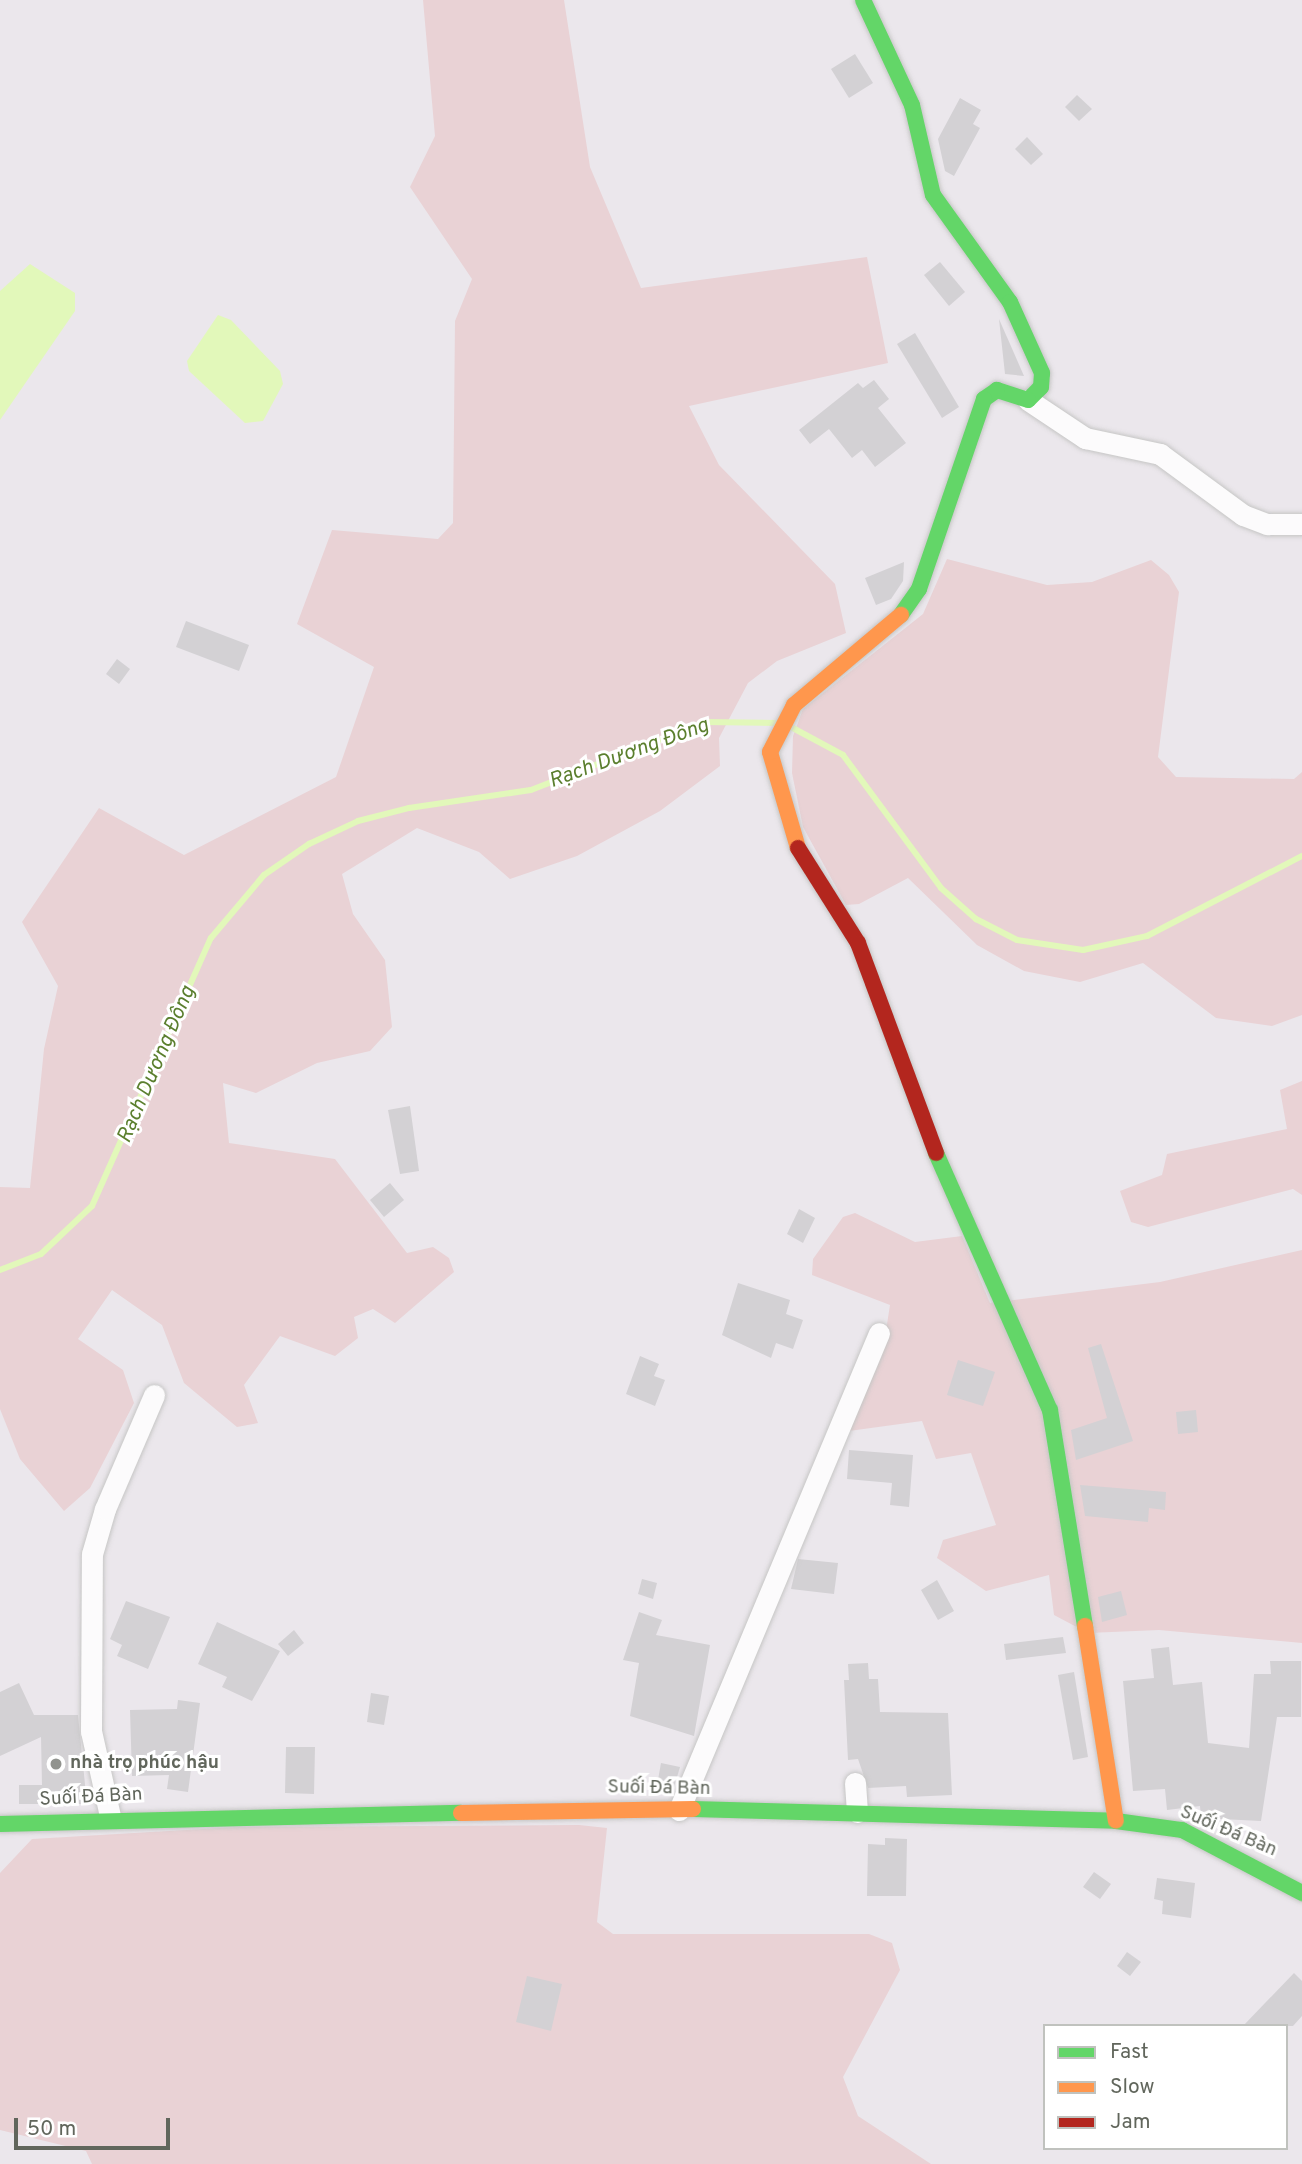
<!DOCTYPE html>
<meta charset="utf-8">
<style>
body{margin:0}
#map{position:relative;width:1302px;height:2164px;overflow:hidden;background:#ebe7ec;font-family:Overpass,sans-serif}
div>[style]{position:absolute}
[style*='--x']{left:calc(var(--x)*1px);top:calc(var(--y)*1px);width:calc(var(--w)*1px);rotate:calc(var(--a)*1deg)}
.green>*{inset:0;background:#e9d2d5}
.water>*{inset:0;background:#e2f8ba}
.stream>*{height:6px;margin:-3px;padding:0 3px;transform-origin:3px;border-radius:3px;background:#e2f8ba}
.building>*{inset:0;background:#d3d1d4}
.roads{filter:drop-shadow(0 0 2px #c6c6c5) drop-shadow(0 0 2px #c6c6c5)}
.street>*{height:21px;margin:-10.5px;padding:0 10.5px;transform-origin:10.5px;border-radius:10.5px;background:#fcfbfc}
.fast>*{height:16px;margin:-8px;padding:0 8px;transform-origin:8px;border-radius:8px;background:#63d668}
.slow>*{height:16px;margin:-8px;padding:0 8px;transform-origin:8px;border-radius:8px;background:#ff974d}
.jam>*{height:16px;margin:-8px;padding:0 8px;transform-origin:8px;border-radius:8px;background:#b3261e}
.dots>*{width:19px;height:19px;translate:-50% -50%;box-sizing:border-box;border:4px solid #fff;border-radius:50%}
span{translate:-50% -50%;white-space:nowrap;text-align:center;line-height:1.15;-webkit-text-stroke:6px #fff;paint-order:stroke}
.poi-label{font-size:19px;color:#61665c;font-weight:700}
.left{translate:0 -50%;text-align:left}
.street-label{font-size:19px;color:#61665c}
.water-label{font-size:21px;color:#5b7f2e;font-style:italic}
.legend{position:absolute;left:1043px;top:2024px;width:245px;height:126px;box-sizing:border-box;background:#fff;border:2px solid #c0c2be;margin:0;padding:9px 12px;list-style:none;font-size:21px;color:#61665c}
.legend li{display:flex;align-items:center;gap:14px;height:35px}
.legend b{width:35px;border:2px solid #c0c2be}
.scale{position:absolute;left:14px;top:2118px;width:156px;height:32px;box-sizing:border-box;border:4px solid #61665c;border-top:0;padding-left:9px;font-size:21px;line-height:24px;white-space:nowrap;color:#61665c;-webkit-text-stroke:5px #fff;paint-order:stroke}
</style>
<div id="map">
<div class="green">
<i style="clip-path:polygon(423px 0,564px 0,590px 167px,641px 288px,867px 257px,888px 363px,689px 406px,719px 465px,835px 584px,846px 633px,777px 661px,748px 683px,719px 738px,720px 766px,660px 811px,577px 856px,510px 879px,479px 852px,417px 828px,342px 874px,353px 914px,385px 960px,392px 1027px,370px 1051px,317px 1063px,256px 1093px,223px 1083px,229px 1143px,335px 1159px,407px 1253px,433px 1247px,449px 1258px,454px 1272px,395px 1323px,373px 1309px,354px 1317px,358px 1338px,335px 1356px,280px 1336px,244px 1385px,258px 1423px,237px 1427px,184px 1383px,162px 1325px,112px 1290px,78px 1339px,123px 1370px,134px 1403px,90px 1488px,64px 1511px,20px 1459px,0 1409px,0 1187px,30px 1188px,44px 1049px,58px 986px,22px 922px,99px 808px,184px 855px,336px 777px,374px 667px,297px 624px,332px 530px,438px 539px,453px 523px,455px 321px,472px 279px,410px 187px,435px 136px)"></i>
<i style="clip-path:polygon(947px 559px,1047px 585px,1092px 582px,1151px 560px,1169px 575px,1179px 592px,1158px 757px,1176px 777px,1294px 779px,1302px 772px,1302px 1015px,1272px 1026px,1216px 1018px,1143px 963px,1080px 982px,1024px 971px,977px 945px,908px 878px,859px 904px,846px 905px,803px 827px,792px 773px,793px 736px,803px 709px,923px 614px)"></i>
<i style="clip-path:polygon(1302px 1081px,1302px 1195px,1293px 1189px,1148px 1227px,1131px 1222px,1120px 1191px,1162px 1175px,1167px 1154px,1287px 1129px,1280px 1090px)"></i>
<i style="clip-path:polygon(855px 1213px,915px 1242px,962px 1236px,990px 1303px,1160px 1282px,1302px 1250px,1302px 1643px,1159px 1630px,1088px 1633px,1054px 1615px,1049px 1575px,986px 1591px,937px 1558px,943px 1540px,996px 1525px,971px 1453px,936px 1459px,922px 1421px,849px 1431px,882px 1356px,890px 1305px,812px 1275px,813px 1259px,843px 1217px)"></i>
<i style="clip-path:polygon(579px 1825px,607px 1828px,597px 1922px,613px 1934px,869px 1934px,892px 1943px,900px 1970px,843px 2077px,858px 2116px,931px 2164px,92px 2164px,86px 2151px,0 2130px,0 1873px,32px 1839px,237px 1827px)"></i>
</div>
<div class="water">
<i style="clip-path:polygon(30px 264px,75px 293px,75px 311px,0 420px,0 291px)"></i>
<i style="clip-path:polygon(218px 315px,231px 320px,280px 371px,283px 384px,263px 421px,245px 423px,189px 371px,187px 361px)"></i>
</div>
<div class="stream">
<i style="--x:791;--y:727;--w:59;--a:28.3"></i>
<i style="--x:843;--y:755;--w:165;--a:53.6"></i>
<i style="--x:941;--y:888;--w:47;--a:41.5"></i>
<i style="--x:976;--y:919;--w:46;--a:27.1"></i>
<i style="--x:1017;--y:940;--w:67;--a:8.6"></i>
<i style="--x:1083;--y:950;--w:66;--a:-12.3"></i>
<i style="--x:1147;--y:936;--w:174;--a:-27.3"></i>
<i style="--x:0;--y:1270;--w:44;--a:-21.3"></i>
<i style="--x:41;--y:1254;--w:70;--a:-43.3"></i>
<i style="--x:92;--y:1206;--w:293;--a:-66.1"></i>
<i style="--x:211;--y:938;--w:82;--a:-49.9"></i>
<i style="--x:264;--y:875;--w:55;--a:-34.6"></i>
<i style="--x:309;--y:844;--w:54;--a:-25.1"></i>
<i style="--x:358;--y:821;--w:53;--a:-14.3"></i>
<i style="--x:409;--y:808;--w:123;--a:-8.4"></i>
<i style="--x:531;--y:790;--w:187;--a:-21.3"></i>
<i style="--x:705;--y:722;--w:72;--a:0.8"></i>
</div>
<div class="building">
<i style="clip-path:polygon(855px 54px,873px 83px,849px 98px,831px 69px)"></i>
<i style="clip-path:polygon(1077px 95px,1092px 109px,1079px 121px,1065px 107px)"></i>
<i style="clip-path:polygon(960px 98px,981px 110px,973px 124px,980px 128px,954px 176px,945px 171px,938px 139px)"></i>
<i style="clip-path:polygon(1027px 137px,1043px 154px,1031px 165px,1015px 149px)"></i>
<i style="clip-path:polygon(940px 262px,965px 292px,949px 306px,924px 275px)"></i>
<i style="clip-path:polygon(999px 319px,1024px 376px,1005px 374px)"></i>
<i style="clip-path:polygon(915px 333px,959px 407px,942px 418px,897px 344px)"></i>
<i style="clip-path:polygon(874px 380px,889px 399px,878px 408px,906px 443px,875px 467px,862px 450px,852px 458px,829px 429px,810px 444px,799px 430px,858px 383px,863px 388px)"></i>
<i style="clip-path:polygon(904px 562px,903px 581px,891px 599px,876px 605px,865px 578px)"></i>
<i style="clip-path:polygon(186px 621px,249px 645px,239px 671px,176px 647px)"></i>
<i style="clip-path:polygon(117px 659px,130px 669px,119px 684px,106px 674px)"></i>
<i style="clip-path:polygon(410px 1106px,419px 1171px,400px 1174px,388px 1110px)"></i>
<i style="clip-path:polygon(390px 1183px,404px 1200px,384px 1217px,370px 1200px)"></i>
<i style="clip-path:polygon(799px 1209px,815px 1218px,803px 1243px,787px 1234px)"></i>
<i style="clip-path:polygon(738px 1283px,790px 1300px,786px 1314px,803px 1320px,793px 1349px,776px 1343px,771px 1358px,722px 1335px)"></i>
<i style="clip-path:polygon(1101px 1344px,1133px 1441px,1076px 1460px,1071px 1430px,1107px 1418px,1088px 1348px)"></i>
<i style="clip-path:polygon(640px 1356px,659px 1364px,654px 1376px,665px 1380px,655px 1406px,626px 1394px)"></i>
<i style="clip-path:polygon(958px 1360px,995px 1372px,983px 1406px,947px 1395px)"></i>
<i style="clip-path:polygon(1196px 1410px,1198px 1432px,1178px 1434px,1176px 1412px)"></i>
<i style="clip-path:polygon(849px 1450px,913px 1455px,909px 1507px,890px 1505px,892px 1483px,847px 1479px)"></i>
<i style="clip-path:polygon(1080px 1485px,1166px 1492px,1165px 1510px,1149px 1508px,1148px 1522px,1085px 1516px)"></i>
<i style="clip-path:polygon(798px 1559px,838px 1563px,834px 1594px,791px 1589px)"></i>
<i style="clip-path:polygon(642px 1579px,657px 1583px,653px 1599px,638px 1594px)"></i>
<i style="clip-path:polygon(937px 1580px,954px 1611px,938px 1620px,921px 1590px)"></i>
<i style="clip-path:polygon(1121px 1591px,1127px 1615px,1102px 1622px,1098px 1597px)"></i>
<i style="clip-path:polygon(126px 1601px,170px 1617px,148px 1669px,117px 1656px,122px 1645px,110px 1639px)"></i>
<i style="clip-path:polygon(639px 1612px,662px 1620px,656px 1635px,710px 1645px,694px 1736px,630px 1716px,639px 1663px,623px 1660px)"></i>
<i style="clip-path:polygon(217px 1622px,280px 1651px,252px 1701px,222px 1687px,227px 1677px,198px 1664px)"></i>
<i style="clip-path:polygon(294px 1630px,304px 1643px,288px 1656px,278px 1644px)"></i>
<i style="clip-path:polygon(1063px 1637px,1066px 1653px,1006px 1660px,1004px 1644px)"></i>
<i style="clip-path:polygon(1169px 1647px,1173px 1685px,1202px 1682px,1208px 1743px,1249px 1748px,1254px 1674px,1271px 1674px,1270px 1661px,1301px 1661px,1301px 1717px,1277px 1717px,1261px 1821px,1201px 1818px,1200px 1806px,1167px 1810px,1165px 1789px,1133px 1791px,1123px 1681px,1154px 1678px,1151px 1649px)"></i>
<i style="clip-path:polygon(868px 1663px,869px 1679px,878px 1679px,880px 1712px,948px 1713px,952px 1795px,907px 1797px,906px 1786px,868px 1788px,858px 1759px,848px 1760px,844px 1680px,849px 1680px,848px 1664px)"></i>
<i style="clip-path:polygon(1074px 1672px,1088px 1757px,1073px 1760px,1058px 1675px)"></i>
<i style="clip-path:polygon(19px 1683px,34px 1715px,78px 1715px,87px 1804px,19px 1804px,19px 1785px,42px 1785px,41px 1737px,0 1756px,0 1692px)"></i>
<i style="clip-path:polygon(371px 1693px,389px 1696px,384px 1725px,367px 1722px)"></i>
<i style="clip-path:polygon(178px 1700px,200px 1703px,188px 1792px,167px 1789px,169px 1775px,132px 1776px,130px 1710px,177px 1709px)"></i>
<i style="clip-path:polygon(286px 1747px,315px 1747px,314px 1794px,285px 1793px)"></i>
<i style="clip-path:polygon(661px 1763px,680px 1767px,673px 1791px,656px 1791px)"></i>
<i style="clip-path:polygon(885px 1838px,907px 1839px,906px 1896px,867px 1896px,868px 1844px,885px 1845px)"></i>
<i style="clip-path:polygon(1094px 1872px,1111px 1884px,1100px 1899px,1083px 1887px)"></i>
<i style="clip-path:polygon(1157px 1878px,1195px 1883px,1191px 1918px,1162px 1914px,1163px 1901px,1154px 1899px)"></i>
<i style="clip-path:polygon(1127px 1952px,1141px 1962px,1130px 1976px,1117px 1966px)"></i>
<i style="clip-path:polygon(1294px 1973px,1302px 1981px,1302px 2016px,1293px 2026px,1243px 2026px)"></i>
<i style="clip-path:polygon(527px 1976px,562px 1984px,551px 2031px,516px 2022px)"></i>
</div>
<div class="roads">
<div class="street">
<i style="--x:1028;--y:400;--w:69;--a:33.7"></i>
<i style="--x:1085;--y:438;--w:77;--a:12"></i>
<i style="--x:1160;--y:454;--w:103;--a:36.3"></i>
<i style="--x:1243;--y:515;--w:26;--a:21"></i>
<i style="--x:1267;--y:524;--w:35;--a:0"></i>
<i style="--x:855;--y:1783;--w:29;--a:86"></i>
<i style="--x:679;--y:1810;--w:517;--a:-67.25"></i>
<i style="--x:110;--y:1816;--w:87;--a:-102.6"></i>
<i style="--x:91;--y:1731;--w:177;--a:-89.7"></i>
<i style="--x:92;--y:1554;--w:47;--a:-73.9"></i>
<i style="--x:105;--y:1509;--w:124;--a:-66.7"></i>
</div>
<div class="fast">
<i style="--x:863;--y:0;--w:116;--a:65"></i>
<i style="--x:912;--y:105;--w:92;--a:76.9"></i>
<i style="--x:933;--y:195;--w:132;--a:54.3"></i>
<i style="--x:1010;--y:302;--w:78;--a:65.7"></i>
<i style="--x:1042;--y:373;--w:14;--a:94"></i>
<i style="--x:1041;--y:387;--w:18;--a:135"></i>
<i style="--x:1028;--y:400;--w:33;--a:-162"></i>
<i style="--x:997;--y:390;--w:16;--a:145"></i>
<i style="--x:984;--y:399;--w:201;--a:108.9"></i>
<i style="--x:919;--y:589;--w:32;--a:125"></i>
<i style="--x:936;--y:1153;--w:281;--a:66.1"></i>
<i style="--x:1050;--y:1410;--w:219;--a:80.8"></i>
<i style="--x:693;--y:1809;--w:423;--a:1.6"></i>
<i style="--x:1116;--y:1821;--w:67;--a:7.8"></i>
<i style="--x:1182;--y:1830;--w:136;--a:27.7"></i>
<i style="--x:0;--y:1824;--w:461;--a:-1.4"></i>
</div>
<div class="slow">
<i style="--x:798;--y:848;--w:100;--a:-106.3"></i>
<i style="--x:770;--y:752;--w:53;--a:-62.9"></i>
<i style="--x:794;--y:705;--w:140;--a:-40.1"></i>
<i style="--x:1085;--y:1626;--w:197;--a:81"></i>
<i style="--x:461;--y:1813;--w:232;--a:-1"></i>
</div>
<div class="jam">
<i style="--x:798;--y:848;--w:112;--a:57.7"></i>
<i style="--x:858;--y:943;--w:224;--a:69.6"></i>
</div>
</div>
<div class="dots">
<i style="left:56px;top:1764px;background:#91938e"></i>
</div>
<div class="poi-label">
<span class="left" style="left:70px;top:1764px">nhà trọ phúc hậu</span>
</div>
<div class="street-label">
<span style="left:659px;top:1789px;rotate:1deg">Suối Đá Bàn</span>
<span style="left:91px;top:1798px;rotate:-3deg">Suối Đá Bàn</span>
<span style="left:1228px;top:1832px;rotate:23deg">Suối Đá Bàn</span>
</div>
<div class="water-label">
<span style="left:629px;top:754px;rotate:-20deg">Rạch Dương Đông</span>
<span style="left:157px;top:1065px;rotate:-67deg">Rạch Dương Đông</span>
</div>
<ul class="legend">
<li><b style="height:9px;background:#63d668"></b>Fast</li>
<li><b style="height:9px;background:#ff974d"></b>Slow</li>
<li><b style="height:9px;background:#b3261e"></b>Jam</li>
</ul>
<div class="scale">50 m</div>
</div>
